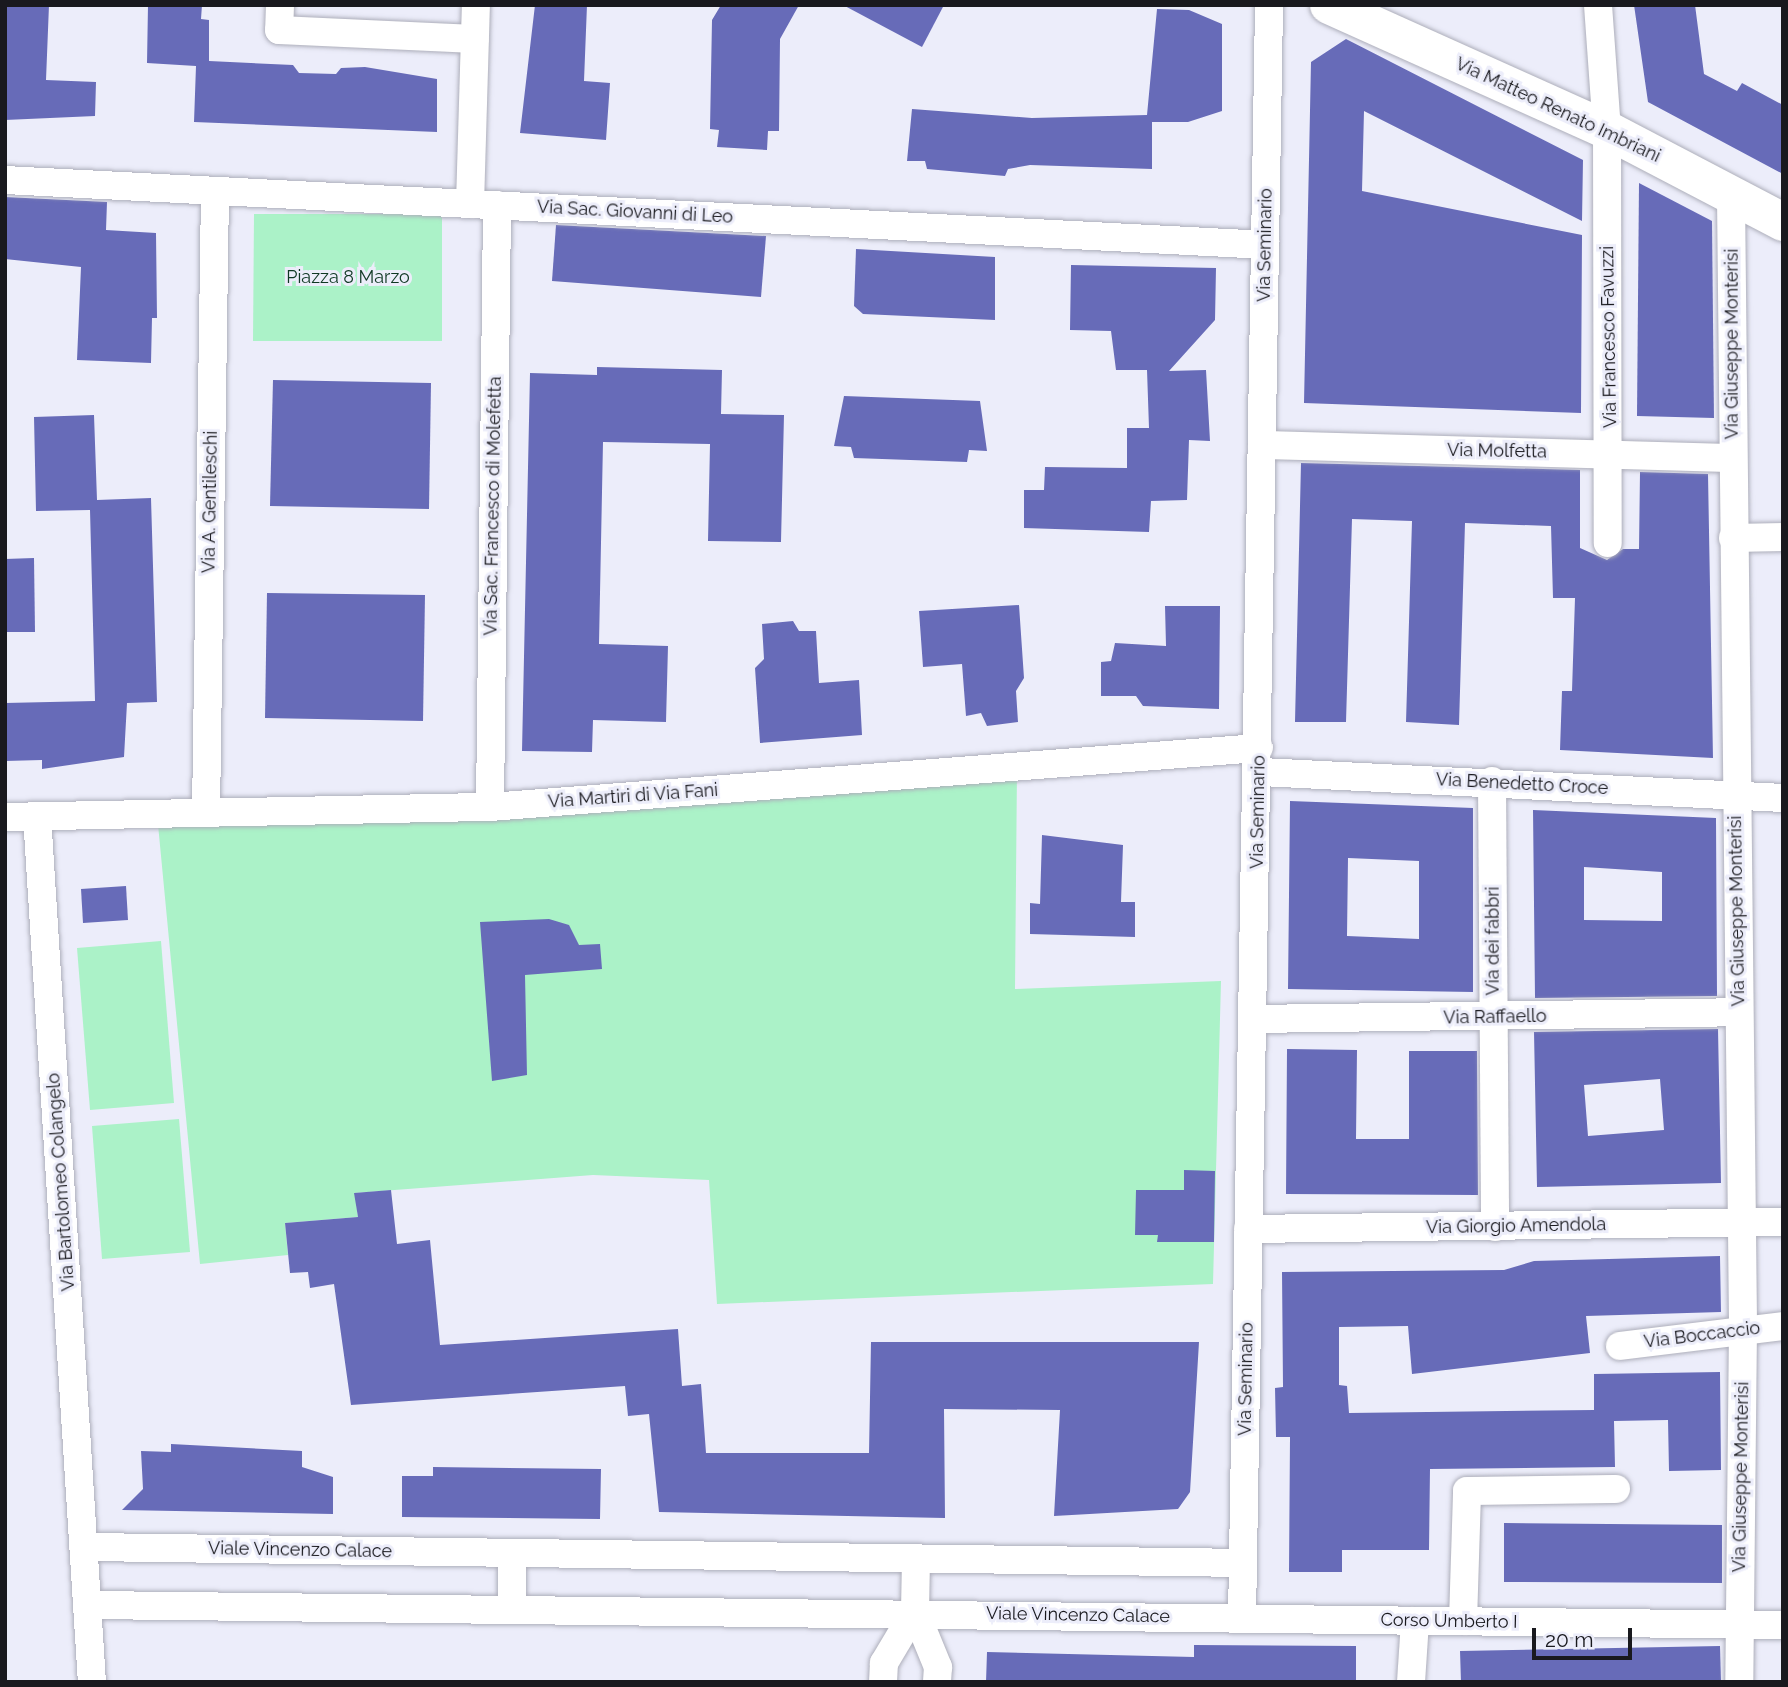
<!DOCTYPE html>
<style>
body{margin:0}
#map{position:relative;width:1788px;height:1687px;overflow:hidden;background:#ecedfa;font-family:Raleway,sans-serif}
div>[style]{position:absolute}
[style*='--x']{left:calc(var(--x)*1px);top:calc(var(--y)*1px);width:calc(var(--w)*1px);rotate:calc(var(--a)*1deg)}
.green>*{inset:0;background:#abf2c8}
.building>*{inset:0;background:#676bb8}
.roads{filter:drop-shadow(0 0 2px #adaeba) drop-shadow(0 0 2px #adaeba)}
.street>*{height:28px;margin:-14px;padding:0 14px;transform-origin:14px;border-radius:14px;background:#fff}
.secondary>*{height:38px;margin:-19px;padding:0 19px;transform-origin:19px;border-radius:19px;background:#fff}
span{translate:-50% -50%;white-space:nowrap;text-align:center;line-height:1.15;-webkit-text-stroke:6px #ecedfa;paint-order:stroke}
.street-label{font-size:18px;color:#19191e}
.park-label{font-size:18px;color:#0f3823}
.frame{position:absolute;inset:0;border:7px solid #19191e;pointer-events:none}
.scale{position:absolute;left:1532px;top:1628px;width:100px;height:32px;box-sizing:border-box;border:4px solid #19191e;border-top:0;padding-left:9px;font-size:21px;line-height:24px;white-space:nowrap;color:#19191e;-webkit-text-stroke:5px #ecedfa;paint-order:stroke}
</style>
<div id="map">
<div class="green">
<i style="clip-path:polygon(254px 214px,442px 214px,442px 341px,253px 341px)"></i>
<i style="clip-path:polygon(1017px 769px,1015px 989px,1221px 981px,1213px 1284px,717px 1304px,709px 1180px,593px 1175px,355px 1193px,358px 1217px,285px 1223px,288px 1255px,200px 1264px,157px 814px)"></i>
<i style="clip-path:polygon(161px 941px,174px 1103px,90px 1110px,77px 948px)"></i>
<i style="clip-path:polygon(179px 1119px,190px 1252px,102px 1259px,92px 1126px)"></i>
</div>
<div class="building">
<i style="clip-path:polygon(5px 5px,49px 5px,46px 80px,96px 82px,95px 116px,5px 120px)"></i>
<i style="clip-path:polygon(148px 5px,202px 5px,201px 19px,209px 20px,209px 61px,293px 65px,299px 73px,336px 74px,341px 68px,365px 67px,437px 79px,437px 132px,194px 122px,196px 66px,147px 63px)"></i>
<i style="clip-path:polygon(535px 5px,587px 5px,584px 81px,610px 83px,606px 140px,520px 133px)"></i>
<i style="clip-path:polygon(721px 5px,799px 5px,780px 39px,779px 131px,768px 131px,767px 150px,717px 147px,719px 130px,710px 129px,712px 20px)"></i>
<i style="clip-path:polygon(843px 5px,944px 5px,922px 47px)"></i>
<i style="clip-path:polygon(1634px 5px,1695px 5px,1704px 74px,1737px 91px,1742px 83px,1783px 105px,1783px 174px,1648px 102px)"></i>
<i style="clip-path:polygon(1157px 9px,1189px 10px,1222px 24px,1222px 111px,1188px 122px,1152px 122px,1152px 169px,1030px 165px,1008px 169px,1005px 176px,927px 169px,925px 161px,907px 161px,912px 109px,1032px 118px,1147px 115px)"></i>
<i style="clip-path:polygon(1346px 39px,1583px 160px,1582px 221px,1364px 111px,1362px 191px,1582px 235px,1581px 413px,1304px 403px,1311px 62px)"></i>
<i style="clip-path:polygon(1639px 183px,1712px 221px,1714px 418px,1637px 416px)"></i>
<i style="clip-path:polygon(5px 197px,107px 202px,106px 230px,156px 233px,157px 318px,152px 318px,151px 363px,77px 360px,81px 267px,5px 259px)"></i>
<i style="clip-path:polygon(556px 225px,766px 236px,761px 297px,552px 281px)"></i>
<i style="clip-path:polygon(856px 249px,995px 257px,995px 320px,863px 314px,854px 306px)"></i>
<i style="clip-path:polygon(1071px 265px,1216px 268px,1215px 320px,1169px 371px,1206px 370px,1210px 441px,1189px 440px,1187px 500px,1151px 501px,1149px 532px,1024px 528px,1024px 490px,1044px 490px,1045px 467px,1127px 468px,1127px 428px,1149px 428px,1147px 370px,1116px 370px,1111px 331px,1070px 330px)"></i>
<i style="clip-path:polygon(597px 367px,722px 370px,721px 414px,784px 415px,781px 542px,708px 541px,710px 444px,603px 442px,599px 644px,668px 646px,666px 722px,593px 720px,592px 752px,522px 751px,530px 373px,597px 375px)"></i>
<i style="clip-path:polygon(273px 380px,431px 383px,429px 509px,270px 506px)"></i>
<i style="clip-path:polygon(844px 396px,980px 401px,987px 451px,969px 450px,967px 462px,854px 458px,851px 447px,834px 446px)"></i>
<i style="clip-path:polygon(94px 415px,97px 500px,151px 498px,157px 702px,127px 703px,124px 757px,42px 769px,42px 760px,5px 761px,5px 703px,95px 701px,90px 510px,36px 511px,34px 417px)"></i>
<i style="clip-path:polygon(1301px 463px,1580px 470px,1580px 548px,1607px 560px,1623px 549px,1639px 549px,1640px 472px,1708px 474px,1713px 758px,1560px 750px,1562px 691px,1572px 691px,1575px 598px,1553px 598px,1551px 526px,1465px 523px,1459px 725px,1406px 722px,1412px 521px,1352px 519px,1346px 722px,1295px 722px)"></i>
<i style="clip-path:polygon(34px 558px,35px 632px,5px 632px,5px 559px)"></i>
<i style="clip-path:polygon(267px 593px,425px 595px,423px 721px,265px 718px)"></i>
<i style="clip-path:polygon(1019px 605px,1024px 678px,1016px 691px,1018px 722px,987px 726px,981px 713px,966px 716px,962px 664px,923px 667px,919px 611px)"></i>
<i style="clip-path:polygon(1165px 606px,1220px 606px,1219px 709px,1143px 706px,1136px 696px,1101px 696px,1101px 662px,1111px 661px,1115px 643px,1166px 646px)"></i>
<i style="clip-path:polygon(793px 621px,799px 631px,816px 631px,819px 683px,859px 680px,862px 735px,760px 743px,755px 668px,764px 659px,762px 624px)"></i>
<i style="clip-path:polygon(evenodd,1290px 801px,1473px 808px,1473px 992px,1288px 989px,1290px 801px,1348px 858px,1419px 861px,1419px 939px,1347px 936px,1348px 858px)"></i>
<i style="clip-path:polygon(evenodd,1533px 810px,1716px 818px,1717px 996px,1535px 998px,1533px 810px,1584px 867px,1662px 872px,1662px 921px,1584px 920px,1584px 867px)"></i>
<i style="clip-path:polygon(1042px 835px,1123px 845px,1121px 902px,1135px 902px,1135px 937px,1030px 934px,1030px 903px,1040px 904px)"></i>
<i style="clip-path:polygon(126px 886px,128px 920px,83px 923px,81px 889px)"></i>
<i style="clip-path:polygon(549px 919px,569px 925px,579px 945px,600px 944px,602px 969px,525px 975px,527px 1075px,492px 1081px,480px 922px)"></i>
<i style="clip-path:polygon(evenodd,1718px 1029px,1721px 1183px,1537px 1187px,1534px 1032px,1718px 1029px,1660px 1079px,1664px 1130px,1588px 1136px,1584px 1085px,1660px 1079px)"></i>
<i style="clip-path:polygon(1287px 1049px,1357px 1050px,1356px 1139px,1409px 1139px,1409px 1051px,1477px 1051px,1478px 1195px,1286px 1194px)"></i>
<i style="clip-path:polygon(1184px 1170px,1215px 1171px,1214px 1242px,1157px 1242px,1158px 1235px,1135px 1235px,1136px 1190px,1184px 1190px)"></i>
<i style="clip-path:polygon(391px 1190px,397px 1244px,430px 1240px,440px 1345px,678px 1329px,682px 1386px,701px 1384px,706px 1453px,869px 1453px,871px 1342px,1199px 1342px,1190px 1492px,1178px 1509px,1054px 1516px,1060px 1410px,944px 1409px,945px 1518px,659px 1512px,649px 1414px,628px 1416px,625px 1386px,351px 1405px,334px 1284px,310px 1288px,308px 1272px,290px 1273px,285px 1223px,358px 1217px,354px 1193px)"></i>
<i style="clip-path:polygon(1720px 1256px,1721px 1312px,1586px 1316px,1590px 1353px,1412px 1374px,1408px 1326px,1339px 1327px,1339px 1385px,1347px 1386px,1349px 1413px,1594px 1410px,1594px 1374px,1720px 1372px,1721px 1470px,1669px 1471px,1668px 1420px,1614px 1421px,1615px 1467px,1430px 1469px,1429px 1550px,1342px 1550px,1342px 1572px,1289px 1572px,1290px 1437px,1276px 1437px,1275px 1388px,1283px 1387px,1282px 1272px,1504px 1270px,1534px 1261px)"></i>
<i style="clip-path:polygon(171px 1444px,302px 1451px,302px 1467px,333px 1477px,333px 1514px,122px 1510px,143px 1489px,141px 1451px,171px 1452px)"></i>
<i style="clip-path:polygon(433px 1467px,601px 1469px,600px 1519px,402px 1517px,402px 1476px,433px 1476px)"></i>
<i style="clip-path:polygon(1504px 1523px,1722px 1525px,1722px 1583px,1504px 1582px)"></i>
<i style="clip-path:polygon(1194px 1645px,1356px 1646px,1356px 1682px,986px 1682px,987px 1652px,1194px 1657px)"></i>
<i style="clip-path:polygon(1720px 1646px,1721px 1682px,1461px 1682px,1460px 1651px)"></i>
</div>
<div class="roads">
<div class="street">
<i style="--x:280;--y:5;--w:25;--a:92"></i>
<i style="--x:279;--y:30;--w:196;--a:2.6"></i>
<i style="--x:1598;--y:5;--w:125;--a:85.9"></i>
<i style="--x:1607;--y:130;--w:413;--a:89.9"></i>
<i style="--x:5;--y:180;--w:1262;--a:2.95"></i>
<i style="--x:1731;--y:197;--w:1130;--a:89.39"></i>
<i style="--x:1743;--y:1327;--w:355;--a:90.6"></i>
<i style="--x:470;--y:204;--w:199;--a:-88.3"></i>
<i style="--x:1262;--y:445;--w:471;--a:1.6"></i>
<i style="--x:1733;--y:538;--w:50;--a:-1.1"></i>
<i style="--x:1261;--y:772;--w:523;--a:2.85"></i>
<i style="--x:1492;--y:781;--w:446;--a:89.6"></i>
<i style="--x:490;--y:807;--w:602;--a:-89.33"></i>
<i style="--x:206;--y:813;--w:622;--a:-89.17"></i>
<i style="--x:37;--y:816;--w:868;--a:86.37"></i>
<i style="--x:5;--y:817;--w:485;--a:-1.2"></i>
<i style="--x:490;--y:807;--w:771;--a:-4.39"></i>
<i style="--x:1252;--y:1019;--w:486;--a:-0.8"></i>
<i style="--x:1248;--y:1229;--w:535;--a:-0.75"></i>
<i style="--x:1620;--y:1346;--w:164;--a:-7"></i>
<i style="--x:87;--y:1547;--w:1156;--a:0.79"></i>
<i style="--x:916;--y:1559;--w:52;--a:91.1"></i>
<i style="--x:915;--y:1611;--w:61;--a:67.7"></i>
<i style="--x:938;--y:1667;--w:15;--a:94"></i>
<i style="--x:91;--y:1605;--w:1692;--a:0.68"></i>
<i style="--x:512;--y:1607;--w:54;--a:-90"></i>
<i style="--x:1242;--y:1619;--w:1614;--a:-89.04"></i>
<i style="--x:1463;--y:1621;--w:130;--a:-88.2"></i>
<i style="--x:1467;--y:1491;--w:149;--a:-0.8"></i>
<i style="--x:883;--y:1682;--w:19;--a:-87"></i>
<i style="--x:884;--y:1663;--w:61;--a:-59.2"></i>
<i style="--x:1411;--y:1682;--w:61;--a:-86.2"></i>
</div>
<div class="secondary">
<i style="--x:1329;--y:5;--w:305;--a:24.2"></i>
<i style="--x:1607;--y:130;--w:199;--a:27.6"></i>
</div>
</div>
<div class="street-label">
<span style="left:1558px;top:110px;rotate:25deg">Via Matteo Renato Imbriani</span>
<span style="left:635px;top:212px;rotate:3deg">Via Sac. Giovanni di Leo</span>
<span style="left:1265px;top:245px;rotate:-89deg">Via Seminario</span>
<span style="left:1609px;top:337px;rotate:-91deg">Via Francesco Favuzzi</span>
<span style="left:1732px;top:344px;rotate:-90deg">Via Giuseppe Monterisi</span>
<span style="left:1497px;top:451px;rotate:1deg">Via Molfetta</span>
<span style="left:210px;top:502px;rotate:-89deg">Via A. Gentileschi</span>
<span style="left:493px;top:506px;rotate:-89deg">Via Sac. Francesco di Molefetta</span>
<span style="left:1522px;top:784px;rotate:3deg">Via Benedetto Croce</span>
<span style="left:633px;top:796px;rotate:-4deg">Via Martiri di Via Fani</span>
<span style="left:1258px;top:812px;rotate:-89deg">Via Seminario</span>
<span style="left:1737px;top:911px;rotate:-91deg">Via Giuseppe Monterisi</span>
<span style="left:1493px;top:941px;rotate:-90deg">Via dei fabbri</span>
<span style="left:1495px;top:1017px;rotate:-1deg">Via Raffaello</span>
<span style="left:61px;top:1182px;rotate:-94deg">Via Bartolomeo Colangelo</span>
<span style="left:1516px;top:1226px;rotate:-1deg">Via Giorgio Amendola</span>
<span style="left:1702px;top:1335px;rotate:-7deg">Via Boccaccio</span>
<span style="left:1246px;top:1379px;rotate:-89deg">Via Seminario</span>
<span style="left:1741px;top:1477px;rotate:-89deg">Via Giuseppe Monterisi</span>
<span style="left:300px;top:1550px;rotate:1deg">Viale Vincenzo Calace</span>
<span style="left:1078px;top:1615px;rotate:1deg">Viale Vincenzo Calace</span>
<span style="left:1449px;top:1621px;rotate:1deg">Corso Umberto I</span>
</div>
<div class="park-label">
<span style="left:348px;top:277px">Piazza 8 Marzo</span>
</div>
<div class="frame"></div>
<div class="scale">20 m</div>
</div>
